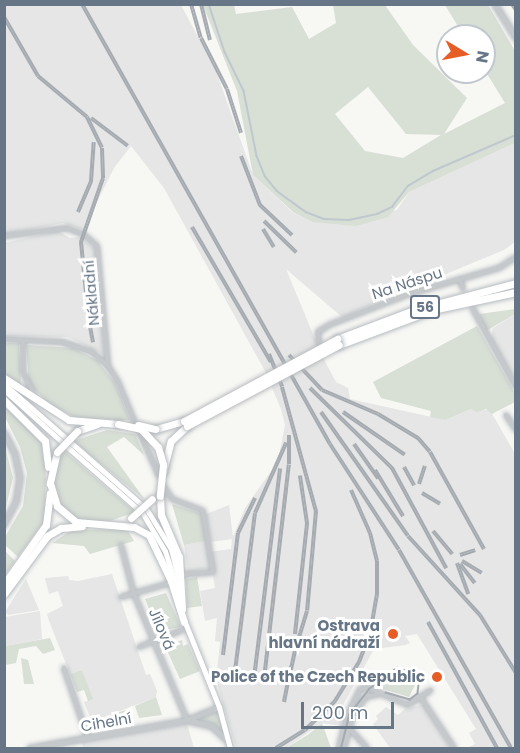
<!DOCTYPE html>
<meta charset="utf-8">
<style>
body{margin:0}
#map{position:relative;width:520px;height:753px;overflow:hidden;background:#f7f7f4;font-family:Poppins,sans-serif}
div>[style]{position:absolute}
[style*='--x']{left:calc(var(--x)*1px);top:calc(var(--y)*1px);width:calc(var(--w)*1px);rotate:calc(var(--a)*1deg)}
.built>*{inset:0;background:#e5e6e5}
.green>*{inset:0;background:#d8dfd5}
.stream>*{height:1.5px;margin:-0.75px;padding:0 0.75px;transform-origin:0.75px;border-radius:0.75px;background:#bfc8ce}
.roads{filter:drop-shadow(0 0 2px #b7bcc1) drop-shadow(0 0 2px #b7bcc1)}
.minor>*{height:4px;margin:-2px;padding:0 2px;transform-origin:2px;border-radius:2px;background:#c5c9cc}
.tertiary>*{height:4.5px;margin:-2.25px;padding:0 2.25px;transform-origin:2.25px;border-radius:2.25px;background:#c5c9cc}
.secondary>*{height:5px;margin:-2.5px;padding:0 2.5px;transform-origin:2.5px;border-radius:2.5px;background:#fff}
.trunk>*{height:7px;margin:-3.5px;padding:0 3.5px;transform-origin:3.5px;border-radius:3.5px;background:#fff}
.tram>*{height:1.5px;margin:-0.75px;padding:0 0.75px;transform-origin:0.75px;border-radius:0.75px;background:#a5abb1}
.rail>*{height:4px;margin-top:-2px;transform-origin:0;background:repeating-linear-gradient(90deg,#fff 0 4.5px,#a5abb1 0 9px);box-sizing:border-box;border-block:2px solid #a5abb1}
.bridges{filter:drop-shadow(0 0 2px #b8bbbe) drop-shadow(0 0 2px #b8bbbe)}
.trunk-bridge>*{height:7px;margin:-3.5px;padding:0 3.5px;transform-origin:3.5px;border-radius:3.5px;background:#fff}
.dots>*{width:16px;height:16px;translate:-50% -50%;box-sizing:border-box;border:3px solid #fff;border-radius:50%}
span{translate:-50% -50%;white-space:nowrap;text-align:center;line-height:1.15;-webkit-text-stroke:6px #fff;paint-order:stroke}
.shield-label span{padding:2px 4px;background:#fff;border:2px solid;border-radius:4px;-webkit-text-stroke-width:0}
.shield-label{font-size:14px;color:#667686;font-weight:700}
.street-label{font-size:15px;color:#667686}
.poi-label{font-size:15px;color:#667686;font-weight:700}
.right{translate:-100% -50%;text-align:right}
.frame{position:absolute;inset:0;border:6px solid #667686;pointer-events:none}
.north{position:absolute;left:436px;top:24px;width:60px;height:60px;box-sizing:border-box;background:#fff;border:2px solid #c2c8cf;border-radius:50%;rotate:100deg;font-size:16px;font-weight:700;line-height:24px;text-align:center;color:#667686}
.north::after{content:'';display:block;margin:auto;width:21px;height:27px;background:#e65e26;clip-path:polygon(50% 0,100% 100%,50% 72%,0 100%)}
.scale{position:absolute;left:301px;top:702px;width:93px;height:27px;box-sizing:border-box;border:3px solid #667686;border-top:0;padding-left:8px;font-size:18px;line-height:21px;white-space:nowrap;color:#667686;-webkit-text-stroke:4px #fff;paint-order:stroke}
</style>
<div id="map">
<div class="built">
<i style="clip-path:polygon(5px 5px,181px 5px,216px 71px,253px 175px,292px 212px,312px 222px,397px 210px,409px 192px,515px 143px,515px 242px,504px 250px,342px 317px,286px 269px,322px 356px,336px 382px,348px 388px,350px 399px,445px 420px,471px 409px,490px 410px,515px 454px,515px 748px,467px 748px,475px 744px,469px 733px,476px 729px,417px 634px,405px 636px,410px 643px,406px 645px,374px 649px,344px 703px,341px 726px,322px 723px,286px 748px,236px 748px,216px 680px,220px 642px,215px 641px,217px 618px,205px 621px,200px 591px,215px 588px,209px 552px,231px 549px,232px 539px,211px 542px,206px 514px,229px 505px,233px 537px,245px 508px,278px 461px,285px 425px,281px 409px,265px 371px,164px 188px,131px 146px,114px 168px,83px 230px,63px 223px,5px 234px)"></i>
<i style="clip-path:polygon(58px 231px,70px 238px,80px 237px,95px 249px,104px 355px,68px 337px,5px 336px,4px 243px)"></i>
<i style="clip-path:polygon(515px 314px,515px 379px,491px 340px,493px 328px)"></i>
<i style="clip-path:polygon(206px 541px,210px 568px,188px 572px,184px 545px)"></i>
<i style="clip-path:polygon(112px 574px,146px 675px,150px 674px,157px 691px,156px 697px,92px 722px,84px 702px,92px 699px,82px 670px,70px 674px,49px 621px,47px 614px,63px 606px,58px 591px,49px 594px,45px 578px,68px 576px,69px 580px,78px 581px)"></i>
<i style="clip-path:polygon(26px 579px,39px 610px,8px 615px,5px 612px)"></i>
<i style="clip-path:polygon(40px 611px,42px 639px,5px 646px,5px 617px)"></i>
<i style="clip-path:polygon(424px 704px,450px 748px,390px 748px,373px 724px,378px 719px,376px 716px,386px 707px,398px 715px,405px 709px)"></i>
<i style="clip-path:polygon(187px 724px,194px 748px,83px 748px,82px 742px)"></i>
</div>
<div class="green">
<i style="clip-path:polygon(evenodd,203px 5px,234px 5px,236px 14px,292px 7px,309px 39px,336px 23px,333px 5px,385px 5px,413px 45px,467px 98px,444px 134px,505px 103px,484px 69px,484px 36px,464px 36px,445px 5px,488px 5px,515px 51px,515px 143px,409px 192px,388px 217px,356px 226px,312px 222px,293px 212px,253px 175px,237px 91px,203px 5px,368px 87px,406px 134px,441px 135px,403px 158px,365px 151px,335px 114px,368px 87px)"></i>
<i style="clip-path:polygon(515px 309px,515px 314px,486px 331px,479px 314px)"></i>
<i style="clip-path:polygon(477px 326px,515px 393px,515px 402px,492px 414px,486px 409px,477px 412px,471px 409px,445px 420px,430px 417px,431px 411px,381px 398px,373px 382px)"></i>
<i style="clip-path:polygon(5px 343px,19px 343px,21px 384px,5px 375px)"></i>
<i style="clip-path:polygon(26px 345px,73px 348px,97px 360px,115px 383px,130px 420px,78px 419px,49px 404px,29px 383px)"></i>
<i style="clip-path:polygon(4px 406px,40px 439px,46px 454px,45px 520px,18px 557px,5px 545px,5px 537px,23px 506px,27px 473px,20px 447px,5px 417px)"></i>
<i style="clip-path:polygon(107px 430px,135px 434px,144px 455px,124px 437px,107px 447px,145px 500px,73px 441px)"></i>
<i style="clip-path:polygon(5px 447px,13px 478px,5px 511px,4px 447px)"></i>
<i style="clip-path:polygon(63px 450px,135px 512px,110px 521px,82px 520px,69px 514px,60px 506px,53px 485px,56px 462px)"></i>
<i style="clip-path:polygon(172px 504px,202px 514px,206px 541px,184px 545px)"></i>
<i style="clip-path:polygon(127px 529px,134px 541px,90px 554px,84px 546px,52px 543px,72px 530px)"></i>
<i style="clip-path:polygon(4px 550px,15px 561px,5px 575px,4px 575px)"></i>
<i style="clip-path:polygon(197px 577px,202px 606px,187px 608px,186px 579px)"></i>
<i style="clip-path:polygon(166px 593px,181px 627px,158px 631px,145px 599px)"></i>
<i style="clip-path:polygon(50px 638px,55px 650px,43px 654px,36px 646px,19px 649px,16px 663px,5px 665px,5px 646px)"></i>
<i style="clip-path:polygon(182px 640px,183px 646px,188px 644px,200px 671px,180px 679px,165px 646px)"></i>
<i style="clip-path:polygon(21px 658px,28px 660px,34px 684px,24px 684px)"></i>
<i style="clip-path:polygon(82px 670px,93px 699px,88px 701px,84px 690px,77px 692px,70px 674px)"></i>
<i style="clip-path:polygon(401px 671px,416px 683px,409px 697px,380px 688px,384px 680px)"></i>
<i style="clip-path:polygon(156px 697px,162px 715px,139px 718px,135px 706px)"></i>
<i style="clip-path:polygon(125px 710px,128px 718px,103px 725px,101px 719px)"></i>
<i style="clip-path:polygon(218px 711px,223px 733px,213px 724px,196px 719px)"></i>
<i style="clip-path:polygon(322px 723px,331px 748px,286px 748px,309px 734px)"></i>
</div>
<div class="stream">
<i style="--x:209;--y:4;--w:51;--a:71.6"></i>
<i style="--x:225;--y:52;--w:43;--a:64"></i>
<i style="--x:244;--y:91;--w:66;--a:78.7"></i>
<i style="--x:257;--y:156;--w:22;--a:68"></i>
<i style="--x:265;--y:176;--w:19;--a:51"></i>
<i style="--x:277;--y:191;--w:36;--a:36"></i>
<i style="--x:306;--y:212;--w:19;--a:21"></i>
<i style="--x:324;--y:219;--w:25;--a:2"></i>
<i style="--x:349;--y:220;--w:29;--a:-12"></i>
<i style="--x:377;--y:214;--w:17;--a:-25"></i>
<i style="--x:392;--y:207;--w:26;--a:-53"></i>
<i style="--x:408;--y:186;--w:29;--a:-31"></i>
<i style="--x:433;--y:171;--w:90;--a:-23.4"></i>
</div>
<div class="roads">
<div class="minor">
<i style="--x:4;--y:236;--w:64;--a:-7.2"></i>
<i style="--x:67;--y:228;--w:17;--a:21"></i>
<i style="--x:83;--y:234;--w:18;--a:41"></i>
<i style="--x:97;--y:246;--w:121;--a:84.8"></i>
<i style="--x:460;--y:279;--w:10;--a:73"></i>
<i style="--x:473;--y:309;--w:89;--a:61.1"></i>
<i style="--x:4;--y:339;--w:58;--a:3"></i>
<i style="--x:62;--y:342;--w:32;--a:18"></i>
<i style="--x:92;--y:352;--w:21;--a:41"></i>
<i style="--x:108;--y:366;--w:19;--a:58"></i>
<i style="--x:118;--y:382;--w:44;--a:67.5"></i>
<i style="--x:23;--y:340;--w:32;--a:90"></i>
<i style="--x:23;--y:372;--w:27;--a:63"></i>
<i style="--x:319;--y:344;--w:12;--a:-95"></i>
<i style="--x:318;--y:332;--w:13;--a:-32"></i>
<i style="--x:329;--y:325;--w:86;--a:-21.2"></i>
<i style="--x:409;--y:294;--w:94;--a:-16.1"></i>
<i style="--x:499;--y:268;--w:20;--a:-33"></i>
<i style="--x:506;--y:415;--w:18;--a:56"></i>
<i style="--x:139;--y:431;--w:49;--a:66"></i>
<i style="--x:164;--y:487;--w:14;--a:56"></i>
<i style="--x:172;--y:499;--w:33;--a:21"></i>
<i style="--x:203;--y:511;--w:62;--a:80.7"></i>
<i style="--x:213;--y:572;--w:32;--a:175"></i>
<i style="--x:121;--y:545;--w:51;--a:75.1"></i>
<i style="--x:134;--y:594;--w:137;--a:67.2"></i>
<i style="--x:121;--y:597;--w:48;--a:-15.8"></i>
<i style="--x:139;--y:647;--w:46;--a:-21.6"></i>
<i style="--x:64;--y:668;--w:74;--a:71.1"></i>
<i style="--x:421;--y:698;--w:60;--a:56.6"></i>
<i style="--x:349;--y:728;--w:27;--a:48"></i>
<i style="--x:339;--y:748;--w:33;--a:-76"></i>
<i style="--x:347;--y:716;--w:30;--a:-64"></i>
<i style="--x:360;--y:689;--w:8;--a:-7"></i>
<i style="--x:368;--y:688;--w:43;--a:23"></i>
<i style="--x:408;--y:705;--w:27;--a:-33"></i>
<i style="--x:344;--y:748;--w:35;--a:-75"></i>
<i style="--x:353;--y:714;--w:21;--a:-53"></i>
<i style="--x:366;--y:697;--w:13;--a:-13"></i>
</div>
<div class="tertiary">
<i style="--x:495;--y:4;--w:40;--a:58"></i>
<i style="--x:4;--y:432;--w:25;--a:63"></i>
<i style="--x:15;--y:454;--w:25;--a:78"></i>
<i style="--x:20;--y:478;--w:24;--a:99"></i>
<i style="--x:16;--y:502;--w:26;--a:118"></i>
<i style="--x:187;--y:720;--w:26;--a:13"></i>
<i style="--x:212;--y:726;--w:22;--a:43"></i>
<i style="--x:29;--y:748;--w:160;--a:-10"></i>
<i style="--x:187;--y:720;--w:35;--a:-22"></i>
</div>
<div class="secondary">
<i style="--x:4;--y:384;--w:82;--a:41.1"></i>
<i style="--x:4;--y:390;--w:78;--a:41.9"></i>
<i style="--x:69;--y:441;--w:98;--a:41.3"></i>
<i style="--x:65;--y:445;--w:98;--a:41.3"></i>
<i style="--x:147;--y:510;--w:46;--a:58.4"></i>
<i style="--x:171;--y:549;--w:29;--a:76"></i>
<i style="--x:143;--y:514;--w:43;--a:59.3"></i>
<i style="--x:165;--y:551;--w:42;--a:72"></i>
<i style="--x:184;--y:620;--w:94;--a:68.1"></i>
<i style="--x:219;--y:707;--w:42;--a:75"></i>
</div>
<div class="trunk">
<i style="--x:337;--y:339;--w:82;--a:-20.6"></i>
<i style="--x:414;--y:310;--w:106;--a:-14.8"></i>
<i style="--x:339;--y:345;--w:99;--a:-20.6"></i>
<i style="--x:432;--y:310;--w:86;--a:-12.1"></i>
<i style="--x:4;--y:378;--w:77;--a:32.9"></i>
<i style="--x:69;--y:420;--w:49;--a:4.7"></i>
<i style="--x:4;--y:400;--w:58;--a:45"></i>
<i style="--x:45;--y:441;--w:26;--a:83"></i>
<i style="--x:156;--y:429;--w:29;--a:-16"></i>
<i style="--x:77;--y:431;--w:21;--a:-19"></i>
<i style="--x:57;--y:452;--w:32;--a:103"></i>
<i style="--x:50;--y:483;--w:24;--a:73"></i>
<i style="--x:57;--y:506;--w:25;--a:40"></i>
<i style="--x:76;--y:522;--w:58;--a:4.9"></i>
<i style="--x:134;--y:527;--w:17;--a:28"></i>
<i style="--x:149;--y:535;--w:51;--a:64.4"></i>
<i style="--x:171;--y:581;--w:43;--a:72.4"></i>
<i style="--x:163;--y:472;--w:32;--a:-76"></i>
<i style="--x:171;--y:441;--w:22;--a:-43"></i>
<i style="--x:160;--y:496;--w:19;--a:87"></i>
<i style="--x:161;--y:515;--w:46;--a:66.8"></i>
<i style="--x:179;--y:557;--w:52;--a:86.7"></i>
<i style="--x:4;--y:584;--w:72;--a:-54.6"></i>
<i style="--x:46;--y:525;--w:32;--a:-83"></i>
<i style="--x:4;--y:594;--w:72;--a:-53.4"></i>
<i style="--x:47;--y:536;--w:16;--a:-30"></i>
<i style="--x:61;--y:528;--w:21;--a:-5"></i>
</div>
</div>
<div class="tram">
<i style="--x:341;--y:748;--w:34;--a:-76"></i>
<i style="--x:349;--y:715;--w:33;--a:-52"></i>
<i style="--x:369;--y:689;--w:35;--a:-37"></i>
<i style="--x:397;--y:668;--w:11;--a:15"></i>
<i style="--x:408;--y:671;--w:17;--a:50"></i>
<i style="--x:419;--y:684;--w:10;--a:96"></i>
<i style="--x:418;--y:694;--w:10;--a:143"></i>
<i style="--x:410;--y:700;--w:25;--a:-164"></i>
</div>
<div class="rail">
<i style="--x:82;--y:4;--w:505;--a:60.59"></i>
<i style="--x:330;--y:444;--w:126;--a:56.9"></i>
<i style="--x:399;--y:550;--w:227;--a:60.5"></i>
<i style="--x:191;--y:4;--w:35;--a:74"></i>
<i style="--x:201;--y:38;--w:57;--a:63"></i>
<i style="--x:227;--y:89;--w:46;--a:72.3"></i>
<i style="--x:201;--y:4;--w:37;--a:76"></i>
<i style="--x:512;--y:4;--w:7;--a:56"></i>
<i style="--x:4;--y:17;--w:68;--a:60"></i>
<i style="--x:38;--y:76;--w:64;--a:39.9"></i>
<i style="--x:87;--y:117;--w:34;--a:64"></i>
<i style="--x:102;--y:148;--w:30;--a:88"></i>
<i style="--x:103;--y:178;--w:68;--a:109"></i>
<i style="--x:81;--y:242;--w:72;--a:84.4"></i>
<i style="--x:91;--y:118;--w:46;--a:37.1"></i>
<i style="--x:241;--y:156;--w:53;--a:68.8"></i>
<i style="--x:260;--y:205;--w:44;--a:43.2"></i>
<i style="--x:78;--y:212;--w:34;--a:-67"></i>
<i style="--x:91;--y:181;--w:39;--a:-86"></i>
<i style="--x:264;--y:221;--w:45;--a:44.1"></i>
<i style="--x:192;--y:227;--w:156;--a:59.7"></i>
<i style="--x:263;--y:229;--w:21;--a:59"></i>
<i style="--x:86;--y:306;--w:37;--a:79"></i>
<i style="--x:269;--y:354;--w:35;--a:68"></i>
<i style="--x:282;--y:387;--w:129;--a:74.7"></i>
<i style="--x:316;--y:511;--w:100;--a:95.1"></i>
<i style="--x:307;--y:611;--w:39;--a:107"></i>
<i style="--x:289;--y:355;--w:48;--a:46.7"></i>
<i style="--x:322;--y:390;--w:61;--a:23.2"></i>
<i style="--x:378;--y:414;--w:47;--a:31"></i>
<i style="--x:418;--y:438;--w:18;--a:49"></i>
<i style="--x:430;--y:452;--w:111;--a:60.9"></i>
<i style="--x:310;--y:388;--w:115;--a:44.3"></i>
<i style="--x:392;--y:468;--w:114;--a:61.6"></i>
<i style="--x:321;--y:412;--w:151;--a:54.9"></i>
<i style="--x:408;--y:536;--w:107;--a:47.7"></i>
<i style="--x:480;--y:615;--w:68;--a:58.2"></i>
<i style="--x:343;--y:412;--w:75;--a:34.7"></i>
<i style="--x:354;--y:444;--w:42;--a:54.8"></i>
<i style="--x:404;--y:467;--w:21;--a:61"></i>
<i style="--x:375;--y:470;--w:54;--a:58.7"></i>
<i style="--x:419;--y:484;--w:19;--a:-72"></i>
<i style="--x:422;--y:493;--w:21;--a:31"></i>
<i style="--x:433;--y:531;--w:30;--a:50"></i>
<i style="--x:460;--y:555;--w:16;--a:-18"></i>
<i style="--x:462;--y:561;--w:23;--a:31"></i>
<i style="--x:457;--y:563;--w:33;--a:70"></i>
<i style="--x:460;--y:564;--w:24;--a:52"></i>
<i style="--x:428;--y:622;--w:144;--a:61.3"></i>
<i style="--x:295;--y:634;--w:112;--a:-83.8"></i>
<i style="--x:307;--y:523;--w:48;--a:-98.5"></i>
<i style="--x:223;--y:655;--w:123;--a:-83"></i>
<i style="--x:238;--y:533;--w:39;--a:-64"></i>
<i style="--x:235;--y:671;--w:159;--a:-82.8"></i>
<i style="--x:255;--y:513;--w:77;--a:-66.1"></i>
<i style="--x:290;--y:674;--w:33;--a:-78"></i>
<i style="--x:254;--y:678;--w:211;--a:-82.9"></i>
<i style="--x:264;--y:679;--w:216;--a:-83.4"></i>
<i style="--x:289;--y:464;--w:29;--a:-90"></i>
<i style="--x:284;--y:702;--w:36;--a:-79"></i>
<i style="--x:276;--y:748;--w:34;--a:-32"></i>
<i style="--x:305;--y:730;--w:42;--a:-44"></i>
<i style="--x:335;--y:701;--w:46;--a:-58.4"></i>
<i style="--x:359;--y:662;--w:30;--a:-69"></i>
<i style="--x:370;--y:634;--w:41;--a:-80.1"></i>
<i style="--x:377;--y:594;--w:33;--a:-90"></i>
<i style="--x:377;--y:561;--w:29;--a:-104"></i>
<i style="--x:370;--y:533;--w:47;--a:-113.8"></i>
</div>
<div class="bridges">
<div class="trunk-bridge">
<i style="--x:184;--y:421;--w:174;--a:-28.2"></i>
<i style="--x:118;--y:424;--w:24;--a:12"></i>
<i style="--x:141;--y:429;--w:25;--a:47"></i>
<i style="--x:158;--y:447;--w:19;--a:74"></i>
<i style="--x:163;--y:465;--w:31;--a:96"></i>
<i style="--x:138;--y:425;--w:18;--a:13"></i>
<i style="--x:187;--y:426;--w:172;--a:-28.1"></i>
<i style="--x:57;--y:452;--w:29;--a:-46"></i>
<i style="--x:131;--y:518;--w:28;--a:-42"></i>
</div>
</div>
<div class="dots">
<i style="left:393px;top:634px;background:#e65e26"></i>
<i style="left:437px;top:677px;background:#e65e26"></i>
</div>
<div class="shield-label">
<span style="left:425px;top:307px">56</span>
</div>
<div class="street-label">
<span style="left:407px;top:283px;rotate:-18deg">Na Náspu</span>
<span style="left:91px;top:293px;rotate:-95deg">Nákladní</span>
<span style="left:162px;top:629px;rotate:67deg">Jílová</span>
<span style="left:106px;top:722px;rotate:-10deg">Cihelní</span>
</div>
<div class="poi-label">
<span class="right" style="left:380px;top:634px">Ostrava<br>hlavní nádraží</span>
<span class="right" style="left:425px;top:677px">Police of the Czech Republic</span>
</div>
<div class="frame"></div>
<div class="north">N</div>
<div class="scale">200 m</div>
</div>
